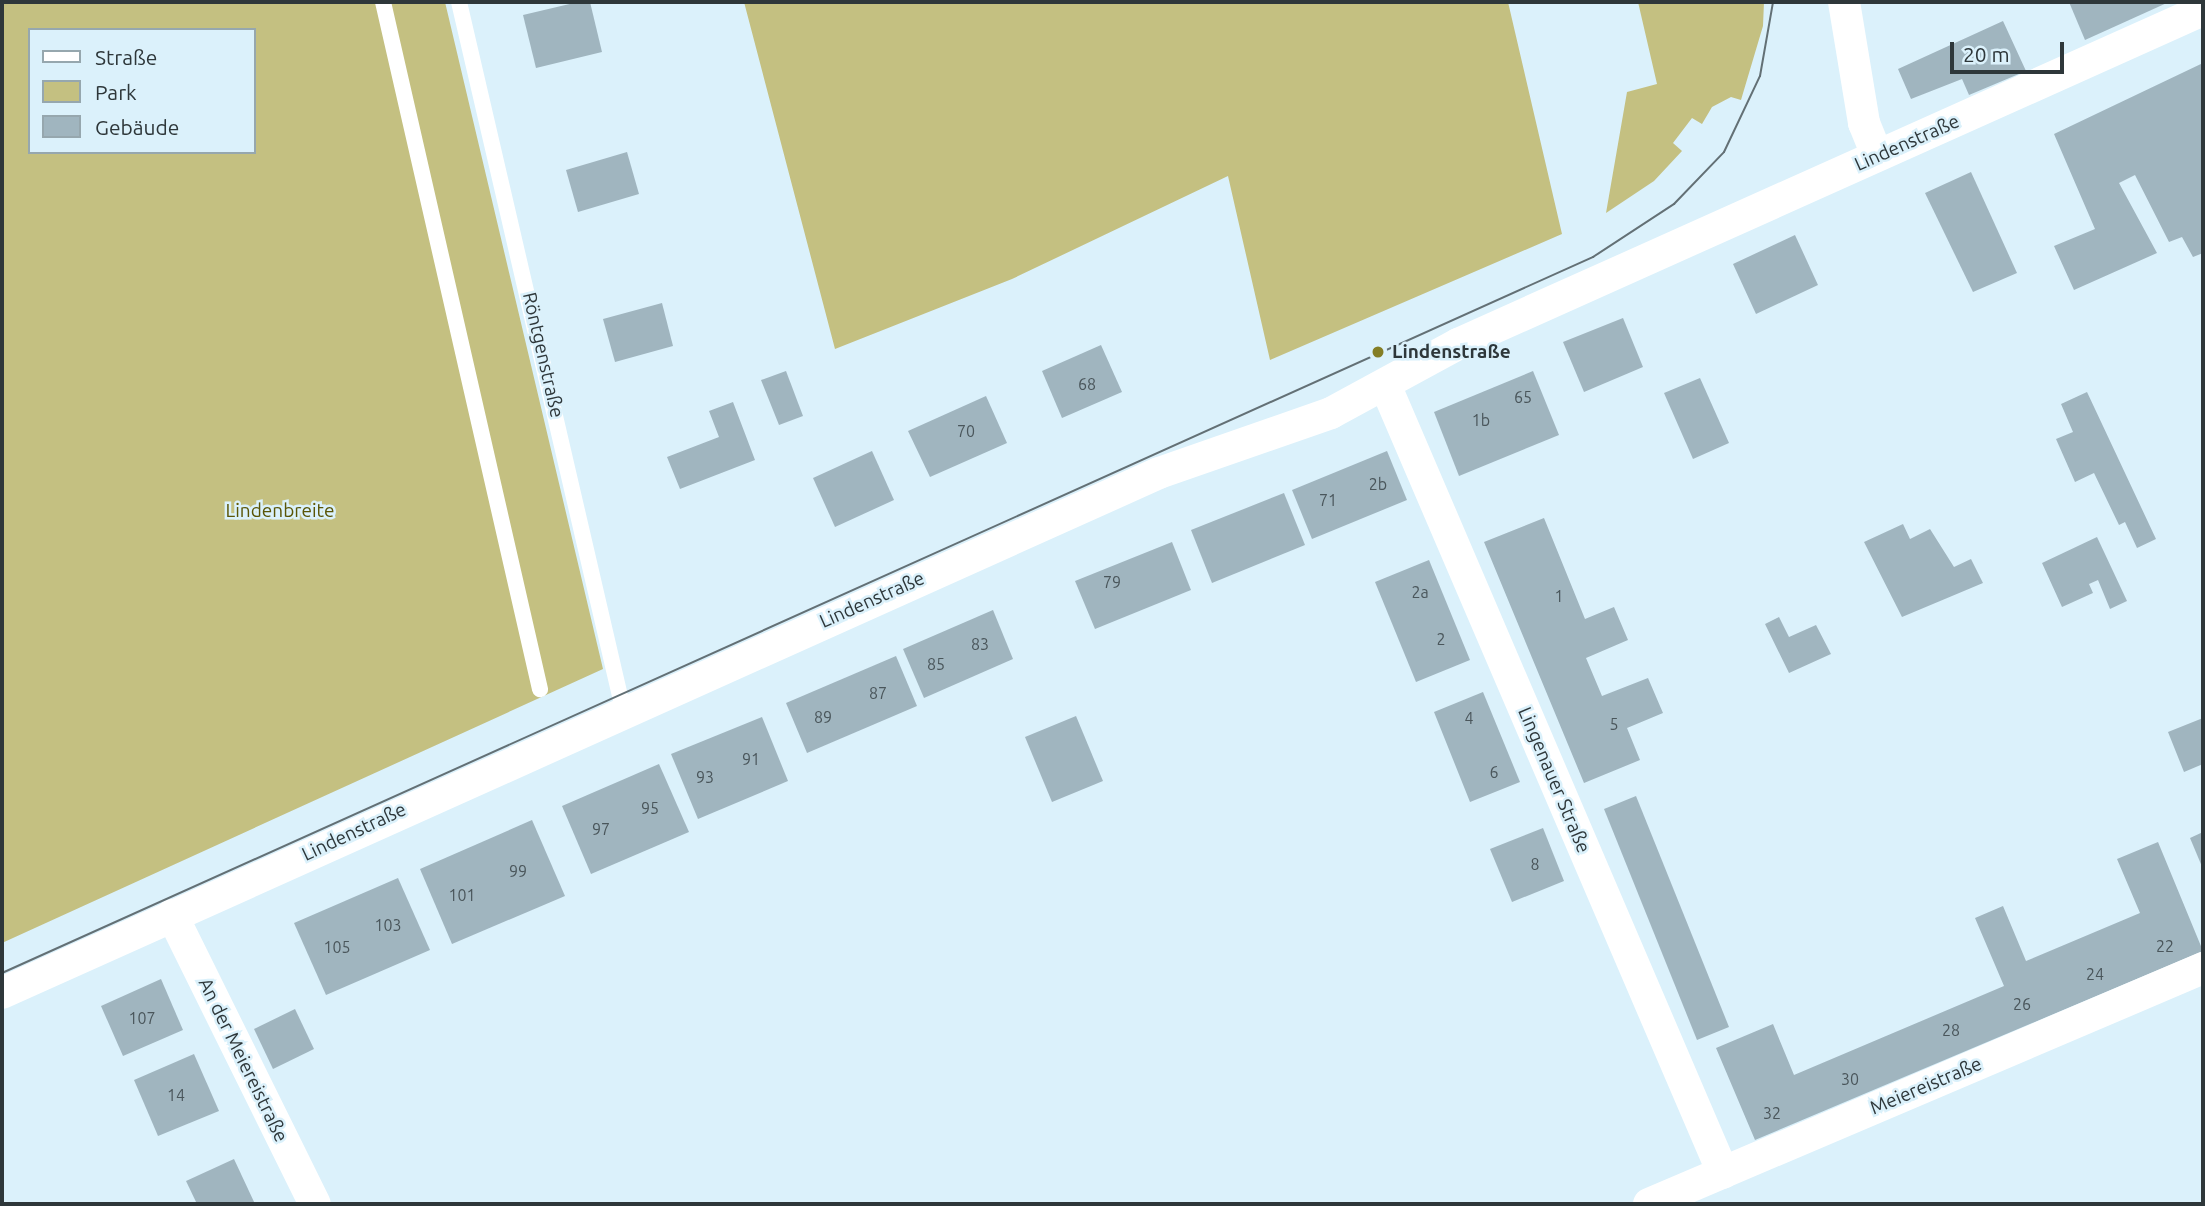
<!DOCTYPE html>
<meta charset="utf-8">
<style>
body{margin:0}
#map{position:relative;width:2205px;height:1206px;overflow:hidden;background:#dbf1fb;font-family:Ubuntu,sans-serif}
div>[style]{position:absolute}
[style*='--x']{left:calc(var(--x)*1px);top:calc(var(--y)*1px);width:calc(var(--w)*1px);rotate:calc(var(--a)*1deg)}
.green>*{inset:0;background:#c4c081}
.building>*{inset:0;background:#a0b5bf}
.service>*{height:16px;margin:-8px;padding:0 8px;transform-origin:8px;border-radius:8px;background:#fff}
.minor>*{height:32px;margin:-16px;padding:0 16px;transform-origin:16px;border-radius:16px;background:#fff}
.tram>*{height:2px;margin:-1px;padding:0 1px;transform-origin:1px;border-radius:1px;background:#637075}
.dots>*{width:19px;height:19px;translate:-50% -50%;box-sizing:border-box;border:4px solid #dbf1fb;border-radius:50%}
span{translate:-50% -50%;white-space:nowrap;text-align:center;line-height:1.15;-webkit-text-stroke:5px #dbf1fb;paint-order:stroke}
.number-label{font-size:16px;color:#4a565b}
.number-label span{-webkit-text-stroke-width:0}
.street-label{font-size:19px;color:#2e373a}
.poi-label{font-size:19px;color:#2e373a;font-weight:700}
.left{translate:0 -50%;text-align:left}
.park-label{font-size:19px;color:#5a5506}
.frame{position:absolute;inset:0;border:4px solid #2e373a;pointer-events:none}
.legend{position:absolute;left:28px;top:28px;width:228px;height:126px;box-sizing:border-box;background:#dbf1fb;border:2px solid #96a7ae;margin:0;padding:9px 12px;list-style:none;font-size:21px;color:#2e373a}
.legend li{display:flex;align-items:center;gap:14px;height:35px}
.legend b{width:35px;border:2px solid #96a7ae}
.scale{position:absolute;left:1950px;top:42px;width:114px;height:32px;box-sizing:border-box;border:4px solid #2e373a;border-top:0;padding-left:9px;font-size:21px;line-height:24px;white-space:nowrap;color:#2e373a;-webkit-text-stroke:5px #dbf1fb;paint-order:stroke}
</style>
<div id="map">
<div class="green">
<i style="clip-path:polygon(evenodd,2px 2px,445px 2px,603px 669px,2px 943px,2px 2px,30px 30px,254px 30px,254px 152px,30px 152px,30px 30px)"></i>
<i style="clip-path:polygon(744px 2px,1508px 2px,1562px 234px,1270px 360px,1228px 176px,1012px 279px,835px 349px)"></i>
<i style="clip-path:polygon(1638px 2px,1764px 2px,1763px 26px,1741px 100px,1731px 97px,1712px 107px,1702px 124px,1692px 118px,1673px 143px,1682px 151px,1654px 181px,1606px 213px,1627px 92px,1657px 84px)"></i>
</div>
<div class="building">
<i style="clip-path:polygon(578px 2px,590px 2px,602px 52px,536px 68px,523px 15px)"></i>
<i style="clip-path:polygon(2069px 2px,2169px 2px,2085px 40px)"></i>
<i style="clip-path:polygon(2003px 21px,2026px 71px,1969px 95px,1962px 79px,1911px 99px,1898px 69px)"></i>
<i style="clip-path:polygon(2203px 63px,2203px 253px,2193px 257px,2182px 237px,2169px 242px,2135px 175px,2119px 183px,2157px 253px,2074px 290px,2054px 246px,2095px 229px,2054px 134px)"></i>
<i style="clip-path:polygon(627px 152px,639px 194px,578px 212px,566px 170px)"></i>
<i style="clip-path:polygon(1971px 172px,2017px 273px,1973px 292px,1925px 193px)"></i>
<i style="clip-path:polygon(1795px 235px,1818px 285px,1756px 314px,1733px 264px)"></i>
<i style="clip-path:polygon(662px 303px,673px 346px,615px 362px,603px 319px)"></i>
<i style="clip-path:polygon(1623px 318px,1643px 367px,1584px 392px,1563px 342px)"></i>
<i style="clip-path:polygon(1101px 345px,1122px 392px,1062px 418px,1042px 371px)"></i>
<i style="clip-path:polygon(786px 371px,803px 416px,779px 425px,761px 380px)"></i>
<i style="clip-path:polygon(1533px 371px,1559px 435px,1459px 476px,1434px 412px)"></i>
<i style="clip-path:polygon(1700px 378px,1729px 443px,1693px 459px,1664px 393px)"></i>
<i style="clip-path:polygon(2087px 392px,2156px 539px,2137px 548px,2125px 522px,2119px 525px,2094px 473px,2075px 482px,2056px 439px,2073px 432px,2061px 404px)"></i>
<i style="clip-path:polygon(986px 396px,1007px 443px,930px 477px,908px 431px)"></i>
<i style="clip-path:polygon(733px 402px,755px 460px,680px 489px,667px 457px,719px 437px,709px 411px)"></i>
<i style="clip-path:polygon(872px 451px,894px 500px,835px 527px,813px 478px)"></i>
<i style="clip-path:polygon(1387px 451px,1407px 500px,1312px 539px,1292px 490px)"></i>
<i style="clip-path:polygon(1284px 493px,1305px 545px,1212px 583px,1191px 530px)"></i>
<i style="clip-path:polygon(1544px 518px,1585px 619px,1614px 607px,1628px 640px,1586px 658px,1602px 696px,1648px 678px,1663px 713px,1627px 728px,1640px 760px,1584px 783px,1484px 542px)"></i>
<i style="clip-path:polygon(1903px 524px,1910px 539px,1930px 529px,1954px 567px,1971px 559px,1983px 583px,1902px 617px,1864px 542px)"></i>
<i style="clip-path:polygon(2097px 537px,2127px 601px,2110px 609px,2098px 580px,2089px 584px,2093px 593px,2062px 607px,2042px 563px)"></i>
<i style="clip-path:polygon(1172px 542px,1191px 590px,1095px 629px,1075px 581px)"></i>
<i style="clip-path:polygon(1429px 560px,1470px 660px,1416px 682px,1375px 582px)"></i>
<i style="clip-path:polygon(993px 610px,1013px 659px,924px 698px,903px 649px)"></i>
<i style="clip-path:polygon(1779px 617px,1789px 637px,1816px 625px,1831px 654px,1789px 673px,1765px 624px)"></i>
<i style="clip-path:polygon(896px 656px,917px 706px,807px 753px,786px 703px)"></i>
<i style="clip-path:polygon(1483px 692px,1520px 782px,1470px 802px,1434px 712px)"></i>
<i style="clip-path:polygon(1076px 716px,1103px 781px,1052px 802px,1025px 737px)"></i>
<i style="clip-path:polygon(762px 717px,788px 781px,698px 819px,671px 754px)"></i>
<i style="clip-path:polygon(2203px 718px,2203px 764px,2184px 772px,2168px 732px)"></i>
<i style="clip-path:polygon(659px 764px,689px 832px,591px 874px,562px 806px)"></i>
<i style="clip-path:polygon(1636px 796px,1729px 1027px,1697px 1040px,1604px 809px)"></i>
<i style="clip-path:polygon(532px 820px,565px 896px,452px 944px,420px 869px)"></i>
<i style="clip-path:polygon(1543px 828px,1564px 881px,1512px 902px,1490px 849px)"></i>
<i style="clip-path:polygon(2203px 832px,2203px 869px,2190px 838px)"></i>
<i style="clip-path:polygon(2158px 842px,2203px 951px,1755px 1140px,1716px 1048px,1773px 1024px,1794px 1075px,2004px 986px,1975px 918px,2003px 906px,2026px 961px,2140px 913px,2117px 859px)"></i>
<i style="clip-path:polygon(398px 878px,430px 950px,326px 995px,294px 923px)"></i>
<i style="clip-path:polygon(161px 979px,183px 1030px,123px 1056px,101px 1006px)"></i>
<i style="clip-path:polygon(295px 1009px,314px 1049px,273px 1069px,254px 1029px)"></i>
<i style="clip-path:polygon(194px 1054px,219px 1111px,158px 1136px,134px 1080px)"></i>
<i style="clip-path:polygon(234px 1159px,255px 1204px,197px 1204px,186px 1181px)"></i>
</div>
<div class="service">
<i style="--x:383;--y:2;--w:705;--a:77.13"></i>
<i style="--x:459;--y:2;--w:726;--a:76.94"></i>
</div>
<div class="minor">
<i style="--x:1844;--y:2;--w:123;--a:80.6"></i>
<i style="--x:1864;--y:123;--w:35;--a:68"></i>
<i style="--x:1386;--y:387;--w:855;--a:66.79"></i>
<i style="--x:172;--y:915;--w:322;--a:63.7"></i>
<i style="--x:2;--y:993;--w:1268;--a:-24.2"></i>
<i style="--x:1159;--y:473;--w:182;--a:-19.2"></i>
<i style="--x:1331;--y:413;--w:145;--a:-28.5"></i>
<i style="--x:1458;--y:344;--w:816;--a:-24.15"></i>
<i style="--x:1649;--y:1204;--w:602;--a:-23.07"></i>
</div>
<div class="tram">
<i style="--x:2;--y:973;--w:1745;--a:-24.23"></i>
<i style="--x:1593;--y:257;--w:97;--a:-33.2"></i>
<i style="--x:1674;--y:204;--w:72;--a:-46.1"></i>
<i style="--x:1724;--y:152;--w:84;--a:-64.7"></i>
<i style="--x:1760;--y:76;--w:75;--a:-80"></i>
</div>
<div class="dots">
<i style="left:1378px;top:352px;background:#847e25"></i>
</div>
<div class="number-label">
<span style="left:1087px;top:384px">68</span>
<span style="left:1523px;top:397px">65</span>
<span style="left:1481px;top:420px">1b</span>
<span style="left:966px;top:431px">70</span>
<span style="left:1378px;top:484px">2b</span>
<span style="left:1328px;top:500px">71</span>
<span style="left:1112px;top:582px">79</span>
<span style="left:1420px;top:592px">2a</span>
<span style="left:1559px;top:596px">1</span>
<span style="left:1441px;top:639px">2</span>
<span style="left:980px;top:644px">83</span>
<span style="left:936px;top:664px">85</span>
<span style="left:878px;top:693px">87</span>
<span style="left:823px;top:717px">89</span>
<span style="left:1469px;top:718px">4</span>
<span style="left:1614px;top:724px">5</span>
<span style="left:751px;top:759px">91</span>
<span style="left:1494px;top:772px">6</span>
<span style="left:705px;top:777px">93</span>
<span style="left:650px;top:808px">95</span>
<span style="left:601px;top:829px">97</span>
<span style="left:1535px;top:864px">8</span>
<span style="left:518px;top:871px">99</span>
<span style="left:462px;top:895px">101</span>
<span style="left:388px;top:925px">103</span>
<span style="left:2165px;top:946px">22</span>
<span style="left:337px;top:947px">105</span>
<span style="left:2095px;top:974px">24</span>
<span style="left:2022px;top:1004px">26</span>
<span style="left:142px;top:1018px">107</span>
<span style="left:1951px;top:1030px">28</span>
<span style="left:1850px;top:1079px">30</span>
<span style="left:176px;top:1095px">14</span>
<span style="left:1772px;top:1113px">32</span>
</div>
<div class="street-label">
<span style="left:1907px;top:143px;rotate:-24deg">Lindenstraße</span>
<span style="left:543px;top:355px;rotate:77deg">Röntgenstraße</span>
<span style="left:872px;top:600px;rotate:-24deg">Lindenstraße</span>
<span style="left:1554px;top:780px;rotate:67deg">Lingenauer Straße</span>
<span style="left:354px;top:832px;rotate:-25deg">Lindenstraße</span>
<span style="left:243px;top:1060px;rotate:64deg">An der Meiereistraße</span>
<span style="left:1926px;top:1086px;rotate:-23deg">Meiereistraße</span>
</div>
<div class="poi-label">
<span class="left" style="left:1392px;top:352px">Lindenstraße</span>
</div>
<div class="park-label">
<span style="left:280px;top:511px">Lindenbreite</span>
</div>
<div class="frame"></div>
<ul class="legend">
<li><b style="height:9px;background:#fff"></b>Straße</li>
<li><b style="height:19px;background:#c4c081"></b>Park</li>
<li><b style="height:19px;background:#a0b5bf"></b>Gebäude</li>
</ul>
<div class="scale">20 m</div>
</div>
